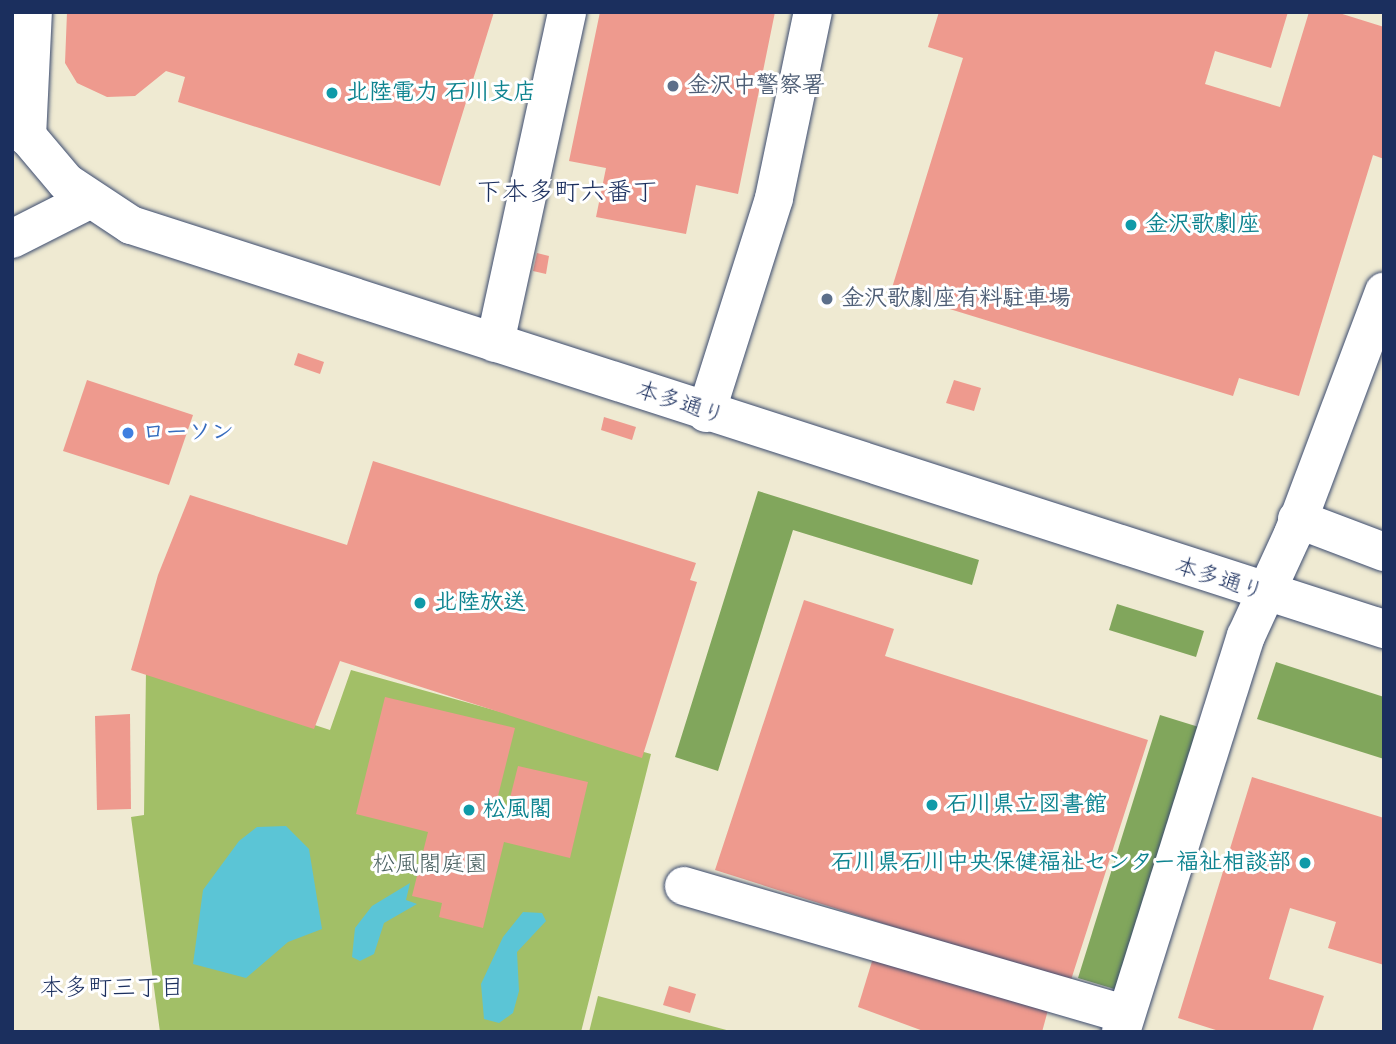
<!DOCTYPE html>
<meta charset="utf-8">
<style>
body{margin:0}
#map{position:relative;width:1396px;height:1044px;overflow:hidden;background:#efead2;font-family:Mynerve,"Klee One",sans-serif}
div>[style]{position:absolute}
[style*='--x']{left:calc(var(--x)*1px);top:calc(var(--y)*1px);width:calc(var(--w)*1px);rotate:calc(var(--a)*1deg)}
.green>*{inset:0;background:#a2bf67}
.forest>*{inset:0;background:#81a65c}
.water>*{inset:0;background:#5bc5d6}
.building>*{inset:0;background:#ee9a8e}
.roads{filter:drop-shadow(0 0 2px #3b4b6f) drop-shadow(0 0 2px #3b4b6f)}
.minor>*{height:38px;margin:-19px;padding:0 19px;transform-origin:19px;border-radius:19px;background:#fff}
.dots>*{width:19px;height:19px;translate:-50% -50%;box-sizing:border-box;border:4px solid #fff;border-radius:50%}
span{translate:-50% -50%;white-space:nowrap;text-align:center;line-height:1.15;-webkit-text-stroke:6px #fff;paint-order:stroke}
.service-label{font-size:23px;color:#4e5e75;font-weight:700}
.left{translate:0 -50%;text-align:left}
.culture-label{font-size:23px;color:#0d838f;font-weight:700}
.right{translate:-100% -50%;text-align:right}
.street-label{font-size:23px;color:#1b2f5e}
.shop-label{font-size:23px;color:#366cbe;font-weight:700}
.park-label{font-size:23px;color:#4a6161}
.neighbourhood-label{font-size:24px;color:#1b2f5e}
.quarter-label{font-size:26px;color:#1b2f5e}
.frame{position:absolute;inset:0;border:14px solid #1b2f5e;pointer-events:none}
</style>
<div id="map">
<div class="green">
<i style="clip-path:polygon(146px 670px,330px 730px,351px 670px,651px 754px,581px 1032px,160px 1032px,131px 817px,144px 815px)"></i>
<i style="clip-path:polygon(598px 996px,734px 1032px,589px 1032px)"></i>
</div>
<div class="forest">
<i style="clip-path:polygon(758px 491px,979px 560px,972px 585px,793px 530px,718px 771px,675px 757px)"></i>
<i style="clip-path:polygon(1117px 604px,1204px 631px,1196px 657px,1109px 630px)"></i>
<i style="clip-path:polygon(1276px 662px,1384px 697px,1384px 759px,1257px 719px)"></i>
<i style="clip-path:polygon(1160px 715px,1202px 728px,1121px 991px,1078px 978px)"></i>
</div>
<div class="water">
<i style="clip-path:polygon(286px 826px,309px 849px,322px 929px,288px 942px,246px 978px,193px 964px,203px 890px,239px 841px,257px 827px)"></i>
<i style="clip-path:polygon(410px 883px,406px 900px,417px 904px,384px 923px,374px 954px,360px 961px,352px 957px,355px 928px,372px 906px)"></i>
<i style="clip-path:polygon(523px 912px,542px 913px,546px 921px,517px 952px,519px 991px,513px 1013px,499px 1023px,484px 1019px,481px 984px,503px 937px)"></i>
</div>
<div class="building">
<i style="clip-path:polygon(67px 12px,494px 12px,440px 186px,178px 102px,185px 77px,166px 71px,135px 96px,107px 97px,77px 83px,65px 63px)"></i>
<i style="clip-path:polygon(600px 12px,775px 12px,738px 194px,696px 185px,686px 234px,596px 217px,606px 168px,569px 161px)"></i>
<i style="clip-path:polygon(939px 12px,1288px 12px,1271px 68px,1215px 51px,1205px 84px,1280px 107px,1309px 12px,1336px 12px,1384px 27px,1384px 159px,1373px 155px,1299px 396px,1239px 378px,1233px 396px,891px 291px,963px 58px,928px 47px)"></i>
<i style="clip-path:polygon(537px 253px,549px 256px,546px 274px,533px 271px)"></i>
<i style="clip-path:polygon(298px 353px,324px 362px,320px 374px,294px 365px)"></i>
<i style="clip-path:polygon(87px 380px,193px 415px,169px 485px,63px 451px)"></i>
<i style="clip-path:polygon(954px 380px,981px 388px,974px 411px,946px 403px)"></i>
<i style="clip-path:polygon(604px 417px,636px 427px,632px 440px,601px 430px)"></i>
<i style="clip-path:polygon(373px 461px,696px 563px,690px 580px,697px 582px,642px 758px,340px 661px,314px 729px,131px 670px,158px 575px,190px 495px,347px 545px)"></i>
<i style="clip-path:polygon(804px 600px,894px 629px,885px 656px,1148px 740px,1070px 983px,715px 870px)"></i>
<i style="clip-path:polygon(385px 697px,515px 728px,496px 804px,508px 806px,518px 766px,588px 782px,570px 858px,504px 842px,483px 928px,439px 917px,442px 903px,412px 896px,428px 832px,356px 814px)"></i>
<i style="clip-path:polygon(130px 714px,131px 809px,97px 810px,95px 716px)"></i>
<i style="clip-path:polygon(1252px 777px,1384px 818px,1384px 965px,1328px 948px,1336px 922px,1290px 908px,1269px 979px,1324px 996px,1312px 1032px,1222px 1032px,1178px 1018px)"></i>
<i style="clip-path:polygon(877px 945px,1051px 999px,1042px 1032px,926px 1032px,858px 1007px)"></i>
<i style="clip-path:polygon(669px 986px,696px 994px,690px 1013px,663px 1005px)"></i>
</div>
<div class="roads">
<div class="minor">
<i style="--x:12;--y:118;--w:84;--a:49.8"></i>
<i style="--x:66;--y:182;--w:78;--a:33.5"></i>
<i style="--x:131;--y:225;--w:1317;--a:17.87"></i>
<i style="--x:27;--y:137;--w:125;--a:-87.3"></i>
<i style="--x:12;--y:239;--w:86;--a:-26.9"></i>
<i style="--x:495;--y:343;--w:339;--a:-77.7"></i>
<i style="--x:706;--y:413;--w:225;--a:-72.4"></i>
<i style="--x:774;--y:198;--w:190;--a:-78.2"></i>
<i style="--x:1297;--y:519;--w:93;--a:20.8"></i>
<i style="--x:684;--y:886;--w:460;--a:16.2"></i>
<i style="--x:1121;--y:1032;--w:415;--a:-72.5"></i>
<i style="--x:1246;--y:636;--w:112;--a:-65.3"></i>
<i style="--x:1293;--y:534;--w:259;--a:-69.4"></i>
</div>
</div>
<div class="dots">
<i style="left:673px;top:86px;background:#5c6f8a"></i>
<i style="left:332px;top:93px;background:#0f9aa8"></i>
<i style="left:1131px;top:225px;background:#0f9aa8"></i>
<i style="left:827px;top:299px;background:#5c6f8a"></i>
<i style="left:128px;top:433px;background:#3f7fe0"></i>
<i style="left:420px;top:603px;background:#0f9aa8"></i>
<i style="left:932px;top:805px;background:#0f9aa8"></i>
<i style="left:469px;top:810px;background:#0f9aa8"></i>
<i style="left:1305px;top:863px;background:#0f9aa8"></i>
</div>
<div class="service-label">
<span class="left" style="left:687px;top:86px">金沢中警察署</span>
<span class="left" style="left:841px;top:299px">金沢歌劇座有料駐車場</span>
</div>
<div class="culture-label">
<span class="left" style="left:346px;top:93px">北陸電力 石川支店</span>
<span class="left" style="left:1145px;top:225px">金沢歌劇座</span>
<span class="left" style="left:434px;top:603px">北陸放送</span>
<span class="left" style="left:946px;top:805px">石川県立図書館</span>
<span class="left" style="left:483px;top:810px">松風閣</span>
<span class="right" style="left:1291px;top:863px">石川県石川中央保健福祉センター福祉相談部</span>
</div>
<div class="street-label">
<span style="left:680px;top:404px;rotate:18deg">本多通り</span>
<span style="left:1219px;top:580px;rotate:18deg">本多通り</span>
</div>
<div class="shop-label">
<span class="left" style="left:142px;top:433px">ローソン</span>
</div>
<div class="park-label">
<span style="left:430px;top:865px">松風閣庭園</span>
</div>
<div class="neighbourhood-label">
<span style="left:112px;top:989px">本多町三丁目</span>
</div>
<div class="quarter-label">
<span style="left:567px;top:194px">下本多町六番丁</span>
</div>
<div class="frame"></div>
</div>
